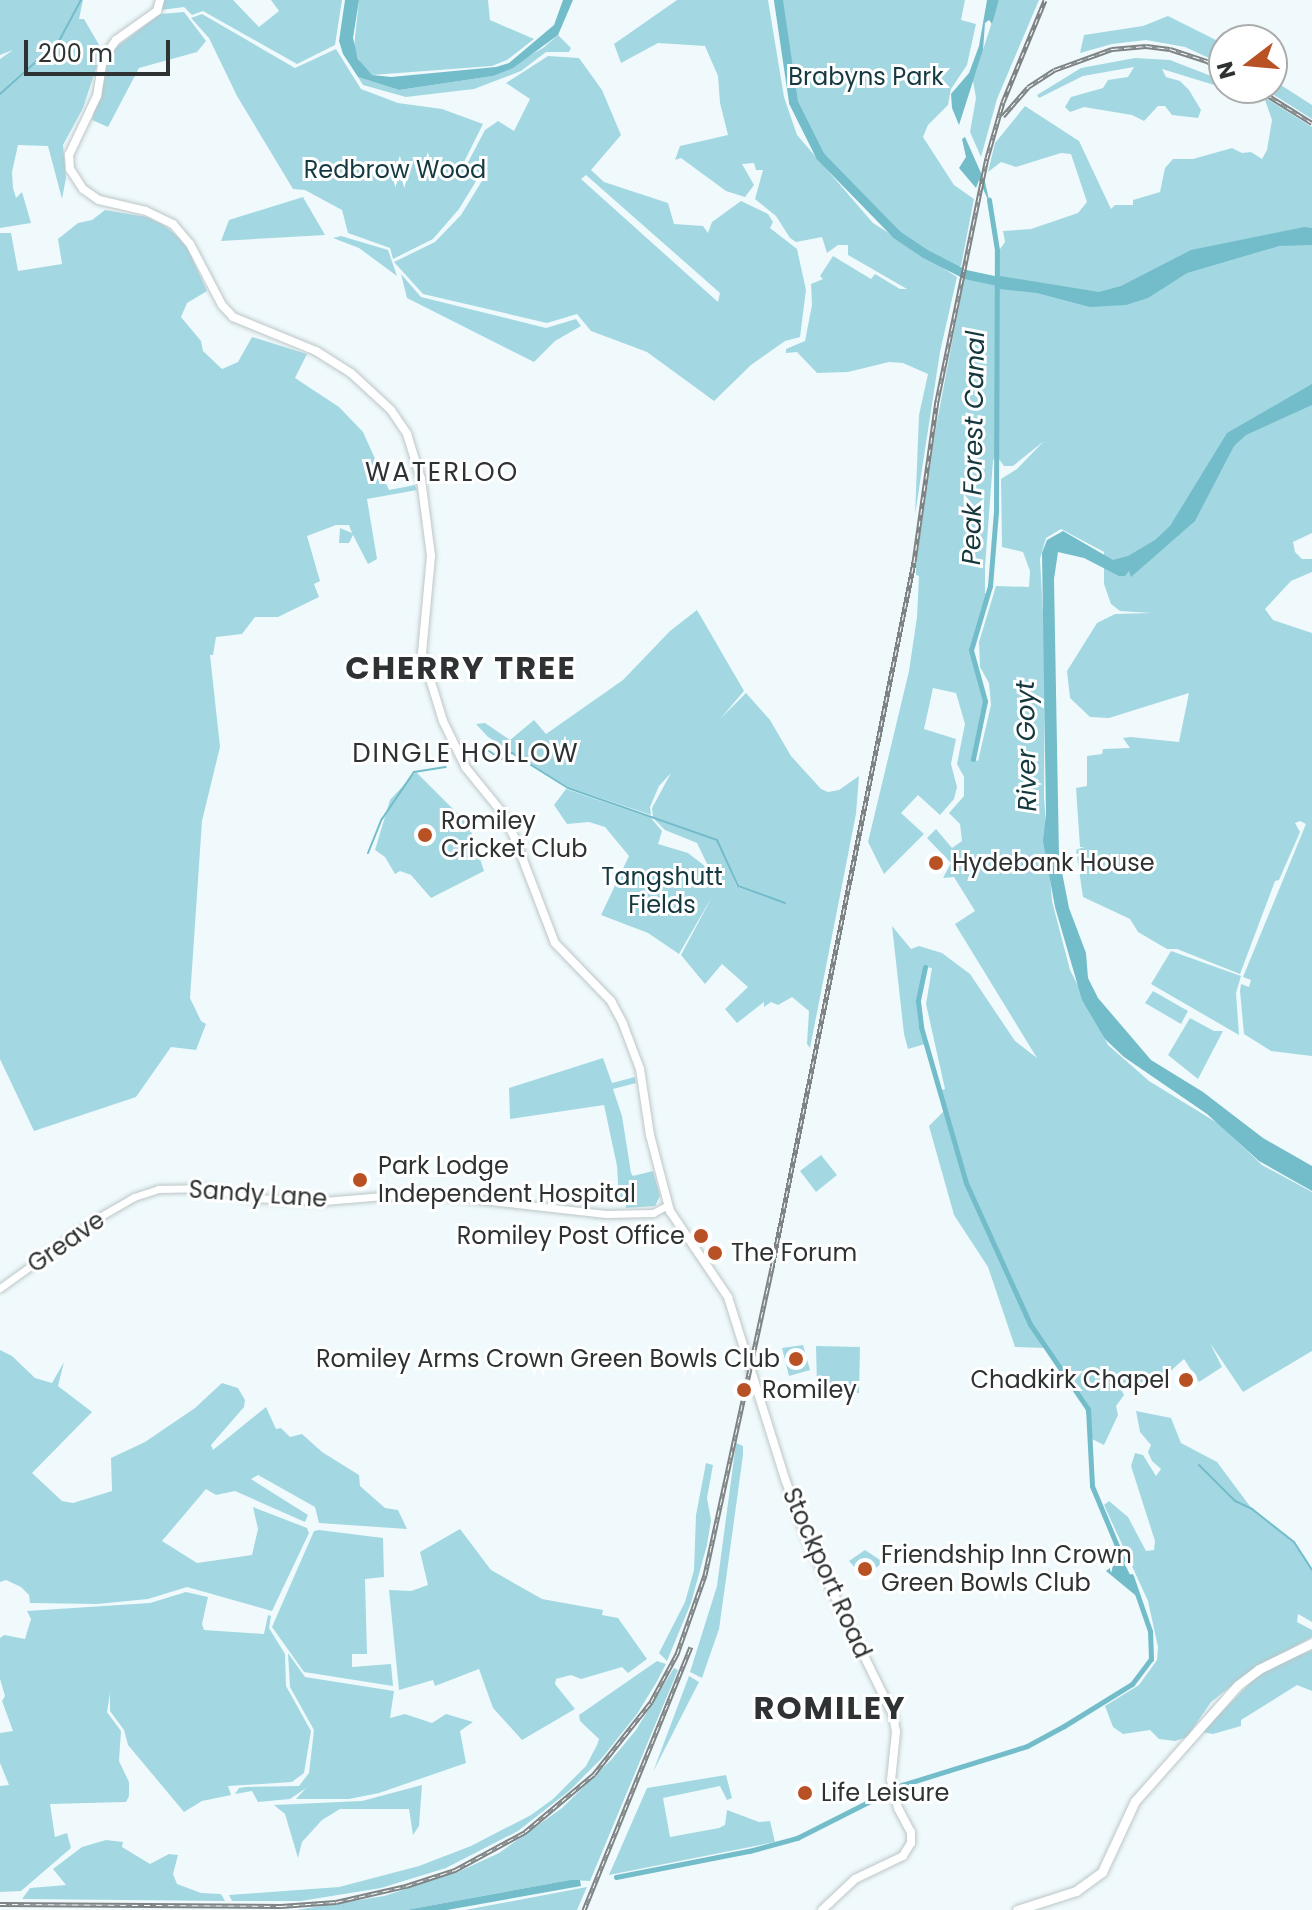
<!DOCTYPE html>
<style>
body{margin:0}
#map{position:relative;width:1312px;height:1910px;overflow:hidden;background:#f0fafc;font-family:Poppins,sans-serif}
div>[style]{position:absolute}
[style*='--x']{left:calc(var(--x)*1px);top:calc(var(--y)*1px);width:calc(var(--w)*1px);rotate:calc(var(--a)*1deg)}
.green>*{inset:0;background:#a3d8e3}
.water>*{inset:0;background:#73bcca}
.stream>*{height:2px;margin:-1px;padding:0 1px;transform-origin:1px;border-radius:1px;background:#73bcca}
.canal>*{height:5px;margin:-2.5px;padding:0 2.5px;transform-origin:2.5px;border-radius:2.5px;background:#73bcca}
.river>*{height:9px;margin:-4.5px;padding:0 4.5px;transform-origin:4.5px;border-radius:4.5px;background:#73bcca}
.roads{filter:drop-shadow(0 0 2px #bcc6c8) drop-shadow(0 0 2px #bcc6c8)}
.tertiary>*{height:7px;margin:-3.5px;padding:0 3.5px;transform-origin:3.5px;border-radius:3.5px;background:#fff}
.secondary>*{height:8px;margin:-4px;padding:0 4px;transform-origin:4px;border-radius:4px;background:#fff}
.primary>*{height:9px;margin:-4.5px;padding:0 4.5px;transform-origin:4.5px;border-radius:4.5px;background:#fff}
.rail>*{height:5px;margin-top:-2.5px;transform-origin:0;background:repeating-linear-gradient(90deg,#fff 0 6px,#7e8486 0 12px);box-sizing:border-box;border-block:2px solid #7e8486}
.dots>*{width:22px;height:22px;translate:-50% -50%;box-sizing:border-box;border:4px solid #fff;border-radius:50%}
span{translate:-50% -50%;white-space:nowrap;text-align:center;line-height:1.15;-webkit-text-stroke:6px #fff;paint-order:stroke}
.park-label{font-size:24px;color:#153940}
.poi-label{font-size:24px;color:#2e3233}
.left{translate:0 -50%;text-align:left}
.right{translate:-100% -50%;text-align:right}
.street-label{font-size:24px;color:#2e3233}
.water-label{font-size:26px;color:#14383e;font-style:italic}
.neighbourhood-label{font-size:26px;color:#2e3233;letter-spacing:2px}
.district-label{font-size:32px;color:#2e3233;font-weight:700;letter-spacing:2px}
.north{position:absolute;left:1208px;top:24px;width:80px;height:80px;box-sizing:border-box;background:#fff;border:2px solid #abadad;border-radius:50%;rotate:254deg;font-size:22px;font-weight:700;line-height:32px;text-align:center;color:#2e3233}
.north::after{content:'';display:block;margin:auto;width:28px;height:36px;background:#b85225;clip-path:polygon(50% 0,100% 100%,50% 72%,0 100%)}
.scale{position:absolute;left:24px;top:40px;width:146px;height:36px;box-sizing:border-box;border:4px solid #2e3233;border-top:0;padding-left:10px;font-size:24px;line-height:28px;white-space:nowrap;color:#2e3233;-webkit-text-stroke:6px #fff;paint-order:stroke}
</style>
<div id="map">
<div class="green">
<i style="clip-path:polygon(0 0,83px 0,79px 19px,84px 19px,102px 50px,83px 108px,63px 145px,66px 178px,62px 199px,48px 146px,18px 145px,12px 172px,13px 188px,16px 198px,22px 192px,31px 223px,0 228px,0 59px,13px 50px,0 55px)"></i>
<i style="clip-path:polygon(163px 0,233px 0,259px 27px,279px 11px,271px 0,342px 0,335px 45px,297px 64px,203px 11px,192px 15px,184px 7px,161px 10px)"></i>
<i style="clip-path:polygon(359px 0,488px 0,490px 20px,534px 39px,507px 60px,492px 66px,372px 75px,361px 65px,354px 47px)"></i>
<i style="clip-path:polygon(677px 0,768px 0,784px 97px,797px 135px,873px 223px,957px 277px,940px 352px,915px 515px,919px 415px,928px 374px,903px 363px,889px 362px,848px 372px,817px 373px,797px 352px,786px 353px,786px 349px,805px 341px,812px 305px,811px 284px,823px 279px,820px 276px,833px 256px,871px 279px,875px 274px,900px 289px,907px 289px,848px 255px,848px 245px,838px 245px,827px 253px,822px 237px,796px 242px,790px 238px,776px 216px,755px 199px,763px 170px,756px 170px,754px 163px,742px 164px,754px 185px,745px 197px,726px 191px,681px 158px,675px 160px,680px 146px,728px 135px,720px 103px,718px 76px,705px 46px,658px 43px,621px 63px,614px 44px)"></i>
<i style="clip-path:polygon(778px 0,965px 0,961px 20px,976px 24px,967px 65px,951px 89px,948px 105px,928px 125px,923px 137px,954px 185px,974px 199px,961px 266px,950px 268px,899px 236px,854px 195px,820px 156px,793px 102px)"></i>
<i style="clip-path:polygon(999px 0,1039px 0,997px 99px,981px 157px,970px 132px,976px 98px,973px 81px)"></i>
<i style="clip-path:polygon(184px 12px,206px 41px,197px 52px,139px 68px,108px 127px,92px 120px,104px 65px,114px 49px,160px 14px)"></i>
<i style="clip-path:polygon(202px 14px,295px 68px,336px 49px,361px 89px,398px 103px,442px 109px,483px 124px,461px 168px,478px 178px,459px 209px,433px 239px,393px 259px,390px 248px,348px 233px,342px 210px,305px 190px,293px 189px,237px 96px,209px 38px,191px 18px)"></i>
<i style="clip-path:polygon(1168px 16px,1224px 44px,1224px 65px,1185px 47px,1146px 40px,1112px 44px,1080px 53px,1084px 35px,1143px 26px)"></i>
<i style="clip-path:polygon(558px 35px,571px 48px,569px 52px,546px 52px,521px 71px,474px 89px,406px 97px,363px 85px,358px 77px,399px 90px,493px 76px,543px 48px)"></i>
<i style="clip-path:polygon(evenodd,548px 56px,579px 58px,602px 90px,621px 135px,591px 170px,604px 182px,668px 203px,674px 224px,703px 226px,708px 233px,712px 222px,741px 201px,768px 214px,773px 222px,770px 228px,797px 249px,806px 290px,800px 337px,785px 341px,751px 365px,714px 401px,647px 352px,591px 331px,577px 314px,547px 323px,423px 294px,394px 262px,435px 242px,461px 215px,485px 176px,466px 166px,485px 130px,498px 121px,514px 131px,530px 99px,506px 83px,548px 56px,586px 175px,720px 293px,718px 302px,581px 179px,586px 175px)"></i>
<i style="clip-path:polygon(1135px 58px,1170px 60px,1224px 81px,1224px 88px,1162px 69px,1166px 77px,1180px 81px,1189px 90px,1201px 110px,1198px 118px,1172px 115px,1165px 106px,1158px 106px,1144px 121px,1132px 115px,1084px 107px,1070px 112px,1065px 107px,1071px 97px,1103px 88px,1108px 80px,1128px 77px,1134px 67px,1083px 76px,1039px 98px,1037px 95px,1081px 68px)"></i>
<i style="clip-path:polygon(1272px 76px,1273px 80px,1312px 105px,1312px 119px,1263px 88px,1272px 88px)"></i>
<i style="clip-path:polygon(evenodd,1264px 97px,1312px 127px,1312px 533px,1293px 542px,1295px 552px,1302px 559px,1312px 559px,1312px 572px,1291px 581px,1265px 609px,1273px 620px,1312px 633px,1312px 1056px,1271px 1051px,1244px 1034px,1240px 991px,1241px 984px,1249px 987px,1251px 980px,1243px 977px,1306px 824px,1300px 821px,1295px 823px,1300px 832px,1279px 880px,1275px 881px,1240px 974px,1177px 949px,1167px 949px,1138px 932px,1130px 919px,1083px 897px,1076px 850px,1084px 847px,1080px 847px,1076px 788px,1087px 786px,1087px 756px,1102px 754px,1103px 749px,1130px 748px,1123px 738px,1131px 737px,1179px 742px,1189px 693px,1109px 718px,1090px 717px,1070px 698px,1067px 671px,1097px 623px,1115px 614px,1151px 613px,1120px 611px,1111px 604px,1104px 584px,1104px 552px,1061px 529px,1046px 538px,1040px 559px,1045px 650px,1044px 797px,1052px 901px,1070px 970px,1108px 1045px,1149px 1081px,1219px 1124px,1262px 1165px,1312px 1192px,1312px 1351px,1243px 1392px,1210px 1343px,1222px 1367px,1199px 1382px,1184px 1359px,1165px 1376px,1160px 1373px,1150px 1381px,1139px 1383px,1129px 1376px,1122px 1391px,1124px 1395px,1116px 1406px,1118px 1415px,1104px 1445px,1092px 1439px,1084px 1402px,1046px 1348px,1015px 1347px,988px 1267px,954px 1215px,929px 1126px,945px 1110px,938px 1091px,945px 1089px,926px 1004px,932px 968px,925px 967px,918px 1001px,925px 1044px,908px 1049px,904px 1034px,892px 926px,911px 949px,919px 946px,942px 953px,970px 974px,1015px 1041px,1037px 1058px,955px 924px,975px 911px,954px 877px,943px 878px,951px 863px,927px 838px,936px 829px,952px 848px,962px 841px,960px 824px,949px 813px,964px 796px,964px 777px,957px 764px,965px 724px,956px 693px,933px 688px,924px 729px,956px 739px,951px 764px,957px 787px,954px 799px,940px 815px,918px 795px,901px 813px,924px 834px,884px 874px,868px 842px,909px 671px,917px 617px,919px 576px,916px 575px,916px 564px,936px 427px,965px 274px,996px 280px,1000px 249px,1005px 242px,1003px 231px,1031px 229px,1078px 213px,1087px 202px,1071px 154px,1061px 153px,1016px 167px,1001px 162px,988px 172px,995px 143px,1025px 106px,1079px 141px,1111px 209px,1115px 205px,1133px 205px,1133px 200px,1160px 192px,1165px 168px,1173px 159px,1193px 159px,1232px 148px,1242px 153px,1251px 152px,1262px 159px,1267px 150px,1272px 120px,1264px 97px,1044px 441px,1017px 469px,1001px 479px,1002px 547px,1023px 552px,1030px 571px,1029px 587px,996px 586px,979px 642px,980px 667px,989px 683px,991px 705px,978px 761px,973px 759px,985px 701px,971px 650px,988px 595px,985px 593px,985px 567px,993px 461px,996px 455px,1004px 466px,1013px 466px,1044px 441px)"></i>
<i style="clip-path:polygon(303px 197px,325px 235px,221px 241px,229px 220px)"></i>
<i style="clip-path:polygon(105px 210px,147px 217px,165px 226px,185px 243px,207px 291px,187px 303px,181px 317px,201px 341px,203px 351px,222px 369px,238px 362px,252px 337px,307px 354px,295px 378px,339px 407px,363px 432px,389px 490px,415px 485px,417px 490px,367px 499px,377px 559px,368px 564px,353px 535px,349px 543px,339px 543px,340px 528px,352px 533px,349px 525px,336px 525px,307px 536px,320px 581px,314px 584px,319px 597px,278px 617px,255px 617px,242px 634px,216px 637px,213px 655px,210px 655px,220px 747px,202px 821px,190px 998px,201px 1021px,206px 1024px,196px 1050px,171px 1047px,136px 1097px,34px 1131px,0 1059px,0 233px,11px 233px,18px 271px,62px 264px,58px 239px,78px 223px,92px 220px)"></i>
<i style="clip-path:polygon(341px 236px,388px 250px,397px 276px,359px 248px,333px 238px)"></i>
<i style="clip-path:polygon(401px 274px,421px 297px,546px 328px,576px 319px,581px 326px,555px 341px,534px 362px,407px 298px)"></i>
<i style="clip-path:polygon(697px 610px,744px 691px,720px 719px,746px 693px,770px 720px,791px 756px,821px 789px,828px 792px,839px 790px,859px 776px,856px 814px,810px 1048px,807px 1044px,809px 1011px,792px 997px,778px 1005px,771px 1002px,764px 1007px,764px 1002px,737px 1023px,725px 1009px,748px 987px,722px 964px,705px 984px,681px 955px,713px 895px,679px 954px,648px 933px,601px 915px,629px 856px,605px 827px,589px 822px,567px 824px,554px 805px,566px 789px,651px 818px,662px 831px,658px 844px,688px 853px,710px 870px,697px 843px,665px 830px,654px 819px,717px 840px,737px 887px,786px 904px,738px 885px,717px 839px,653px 817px,652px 808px,671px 773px,659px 786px,650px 807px,651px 815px,568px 787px,488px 737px,476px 724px,485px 723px,510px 740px,534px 720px,546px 734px,623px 680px,670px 631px)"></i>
<i style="clip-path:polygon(416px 772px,469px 825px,484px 871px,431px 898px,411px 875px,400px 871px,395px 874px,385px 857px,375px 850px,390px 800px)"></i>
<i style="clip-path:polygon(1171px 951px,1241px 976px,1236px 993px,1239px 1035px,1151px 984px)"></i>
<i style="clip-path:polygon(1153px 991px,1188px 1011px,1181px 1024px,1145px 1003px)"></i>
<i style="clip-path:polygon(1190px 1018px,1214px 1031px,1223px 1031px,1198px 1079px,1168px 1055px)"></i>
<i style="clip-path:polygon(603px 1058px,612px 1083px,635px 1077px,636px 1083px,613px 1089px,622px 1116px,631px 1173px,633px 1176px,653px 1171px,660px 1196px,655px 1206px,626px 1208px,626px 1201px,619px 1200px,617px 1166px,604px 1105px,510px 1119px,509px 1088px)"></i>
<i style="clip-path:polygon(821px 1155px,837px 1175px,816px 1192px,800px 1171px)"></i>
<i style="clip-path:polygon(803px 1345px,810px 1370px,789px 1376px,782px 1348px)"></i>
<i style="clip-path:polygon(816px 1346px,860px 1347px,859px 1393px,817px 1388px)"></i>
<i style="clip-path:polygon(0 1350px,12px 1356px,35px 1378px,52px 1383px,64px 1362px,58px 1386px,92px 1412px,32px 1473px,62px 1501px,73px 1503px,112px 1491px,111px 1458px,145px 1442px,195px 1408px,222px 1383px,238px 1388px,245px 1400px,244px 1407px,211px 1445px,213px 1450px,266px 1407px,276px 1429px,281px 1428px,290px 1437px,302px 1434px,322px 1452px,359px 1475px,360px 1486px,385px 1508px,398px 1510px,407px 1529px,319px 1523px,315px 1507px,258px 1475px,251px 1479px,308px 1515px,305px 1522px,235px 1491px,216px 1495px,206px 1489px,162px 1541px,197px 1563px,252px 1555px,258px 1529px,253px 1507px,307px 1528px,309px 1533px,272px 1611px,187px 1587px,148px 1599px,97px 1604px,30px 1603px,29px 1595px,21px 1587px,6px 1580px,0 1582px)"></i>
<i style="clip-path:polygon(1136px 1411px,1171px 1418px,1181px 1443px,1217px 1462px,1252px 1509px,1294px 1542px,1312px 1570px,1312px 1622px,1298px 1614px,1297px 1622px,1312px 1630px,1312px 1637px,1249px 1672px,1211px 1702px,1187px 1737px,1175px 1741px,1159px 1739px,1150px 1730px,1123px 1734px,1113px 1727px,1105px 1706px,1139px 1685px,1157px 1660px,1158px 1647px,1148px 1601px,1104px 1505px,1109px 1501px,1128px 1517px,1146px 1551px,1154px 1550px,1155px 1541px,1131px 1466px,1135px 1453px,1143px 1455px,1156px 1476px,1161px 1469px,1152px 1461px,1148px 1452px,1151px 1445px,1140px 1432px)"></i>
<i style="clip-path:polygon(736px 1443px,743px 1446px,743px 1455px,727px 1572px,719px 1629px,702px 1678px,690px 1672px,717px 1586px)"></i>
<i style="clip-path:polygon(706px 1463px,713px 1465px,707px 1498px,711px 1520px,707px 1545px,691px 1603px,667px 1661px,659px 1653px,685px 1602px,694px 1570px,696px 1515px)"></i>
<i style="clip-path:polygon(460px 1529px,491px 1570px,542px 1599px,603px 1610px,602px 1615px,618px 1618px,647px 1659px,628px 1673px,622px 1667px,581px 1679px,571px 1675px,556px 1679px,555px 1684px,575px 1709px,522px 1740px,493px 1708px,479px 1669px,435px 1686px,433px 1680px,399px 1690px,389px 1590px,411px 1591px,428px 1585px,420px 1552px)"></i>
<i style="clip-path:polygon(319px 1530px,383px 1538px,384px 1577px,365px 1579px,367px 1654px,352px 1654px,352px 1667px,391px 1664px,393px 1686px,304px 1672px,272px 1627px,314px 1531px)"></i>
<i style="clip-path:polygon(865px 1550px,883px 1562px,864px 1578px,849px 1561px)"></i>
<i style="clip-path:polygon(186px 1592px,208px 1597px,202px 1624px,204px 1630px,264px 1634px,268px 1615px,271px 1616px,269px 1628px,285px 1654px,286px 1686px,311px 1731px,304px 1773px,292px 1782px,228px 1786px,231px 1795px,202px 1801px,184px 1812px,128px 1745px,124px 1730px,110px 1711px,110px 1693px,107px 1712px,121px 1731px,119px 1761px,129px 1782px,129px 1796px,126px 1802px,50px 1804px,55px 1837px,67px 1833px,71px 1848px,21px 1891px,0 1892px,0 1786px,9px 1785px,0 1763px,0 1733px,13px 1731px,2px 1701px,5px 1696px,0 1679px,0 1638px,4px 1635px,25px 1639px,31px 1619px,27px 1611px,150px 1603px)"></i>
<i style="clip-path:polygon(1312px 1650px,1312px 1691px,1297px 1685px,1241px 1720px,1241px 1726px,1213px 1734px,1202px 1732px,1263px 1670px)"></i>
<i style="clip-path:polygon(288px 1653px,305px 1677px,394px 1691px,390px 1718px,405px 1714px,432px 1723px,446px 1714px,473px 1722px,460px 1731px,466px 1763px,379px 1793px,349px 1799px,296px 1799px,306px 1788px,290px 1799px,258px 1802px,252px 1791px,235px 1794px,239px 1788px,246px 1787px,299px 1786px,309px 1773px,314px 1730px,290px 1687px)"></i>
<i style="clip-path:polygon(657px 1661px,666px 1664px,656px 1683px,637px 1714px,602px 1758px,569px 1791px,518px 1831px,446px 1868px,381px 1888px,301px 1901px,232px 1901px,229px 1895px,339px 1887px,419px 1866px,471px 1846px,531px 1815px,553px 1799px,586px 1766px,597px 1745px,599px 1739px,580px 1721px,579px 1715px)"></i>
<i style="clip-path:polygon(674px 1668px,678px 1670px,590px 1881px,570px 1880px,406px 1910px,296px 1910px,384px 1896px,458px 1872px,499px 1853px,562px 1808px,611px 1760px,636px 1730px)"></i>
<i style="clip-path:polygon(689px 1676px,699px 1682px,653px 1772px)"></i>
<i style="clip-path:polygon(726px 1775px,732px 1798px,727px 1800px,720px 1786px,663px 1798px,670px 1837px,719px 1828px,725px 1825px,727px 1810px,759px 1822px,770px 1821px,775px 1842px,609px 1875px,647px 1788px)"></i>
<i style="clip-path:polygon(422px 1785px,419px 1826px,413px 1835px,409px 1809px,340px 1809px,322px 1820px,302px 1842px,298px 1858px,285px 1814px,274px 1805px,362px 1801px)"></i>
<i style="clip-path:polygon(106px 1840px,123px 1842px,122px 1847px,150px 1864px,169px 1854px,178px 1855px,173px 1874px,177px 1884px,201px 1893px,221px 1894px,225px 1901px,22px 1899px,30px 1888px,66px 1885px,53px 1869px,82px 1847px)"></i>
<i style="clip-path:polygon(587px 1887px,577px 1910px,465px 1910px)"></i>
</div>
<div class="water">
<i style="clip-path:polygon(345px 0,359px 0,353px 38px,358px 59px,372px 75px,391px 77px,496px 67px,509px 63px,554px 25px,563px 0,573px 0,558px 35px,513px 68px,493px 76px,399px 90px,358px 77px,343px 54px,339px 41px)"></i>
<i style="clip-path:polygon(987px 0,999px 0,992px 24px,989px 20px,985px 23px,983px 50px,959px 125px,952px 108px,951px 94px,969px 73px,979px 46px)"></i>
<i style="clip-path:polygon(965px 137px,985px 182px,990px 204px,979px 180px,976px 188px,959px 168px,966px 157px,962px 139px)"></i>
<i style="clip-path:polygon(1304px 227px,1312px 228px,1312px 245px,1279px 246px,1187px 273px,1148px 298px,1126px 305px,1090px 307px,1037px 293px,1000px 289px,1000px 276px,1099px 292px,1121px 286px,1191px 250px)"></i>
<i style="clip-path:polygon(1312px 384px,1312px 405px,1246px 435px,1234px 446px,1195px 521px,1131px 577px,1129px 571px,1125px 576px,1119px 576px,1084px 558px,1058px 552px,1054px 579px,1059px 857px,1069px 908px,1086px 953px,1088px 978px,1098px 998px,1151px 1060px,1203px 1092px,1263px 1138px,1312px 1166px,1312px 1191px,1259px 1161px,1207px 1114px,1124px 1057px,1105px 1039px,1082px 1000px,1055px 907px,1043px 841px,1046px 815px,1042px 553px,1047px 540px,1063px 531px,1113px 560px,1128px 556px,1155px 540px,1170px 526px,1227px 433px)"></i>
<i style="clip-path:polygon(1119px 1552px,1134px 1583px,1140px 1599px,1106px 1571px,1115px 1564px)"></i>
<i style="clip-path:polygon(570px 1880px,580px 1880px,581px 1886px,447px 1910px,406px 1910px)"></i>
</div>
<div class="stream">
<i style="--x:0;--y:94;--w:79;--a:-41.9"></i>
<i style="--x:59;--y:41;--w:47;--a:-61.8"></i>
<i style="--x:489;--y:751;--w:14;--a:34"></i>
<i style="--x:501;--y:759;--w:13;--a:-29"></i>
<i style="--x:512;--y:753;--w:66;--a:32"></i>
<i style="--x:568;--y:788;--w:158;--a:19.2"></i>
<i style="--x:717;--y:840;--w:51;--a:65.5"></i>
<i style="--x:738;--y:886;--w:50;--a:19.9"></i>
<i style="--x:368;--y:853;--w:37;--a:-68"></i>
<i style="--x:382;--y:819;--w:57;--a:-55.8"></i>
<i style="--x:414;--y:772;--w:32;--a:-9"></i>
<i style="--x:1199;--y:1465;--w:51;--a:45"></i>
<i style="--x:1235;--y:1501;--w:19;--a:25"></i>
<i style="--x:1252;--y:1509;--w:53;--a:38.2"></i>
<i style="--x:1294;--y:1542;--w:33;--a:57"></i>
</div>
<div class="canal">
<i style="--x:973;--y:759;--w:59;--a:-78.3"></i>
<i style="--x:985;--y:701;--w:53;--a:-105.4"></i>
<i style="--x:971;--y:650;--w:67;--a:-73.5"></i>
<i style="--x:990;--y:586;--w:75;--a:-85.4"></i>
<i style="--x:996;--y:511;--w:261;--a:-89.8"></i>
<i style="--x:997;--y:250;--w:51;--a:-99.1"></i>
<i style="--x:925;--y:967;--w:35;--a:102"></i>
<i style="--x:918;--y:1001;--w:26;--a:83"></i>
<i style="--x:921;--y:1027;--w:162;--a:73.9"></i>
<i style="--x:966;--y:1183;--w:155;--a:65.6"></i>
<i style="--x:1030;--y:1324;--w:103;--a:55.7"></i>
<i style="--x:1088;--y:1409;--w:77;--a:87"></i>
<i style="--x:1092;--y:1486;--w:80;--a:67.3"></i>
<i style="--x:616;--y:1877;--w:136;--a:-11.1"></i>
<i style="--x:749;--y:1851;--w:50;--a:-15.2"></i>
<i style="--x:797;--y:1838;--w:118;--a:-26.8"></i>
<i style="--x:902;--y:1785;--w:131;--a:-17.3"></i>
<i style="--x:1027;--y:1746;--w:42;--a:-28.4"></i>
<i style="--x:1064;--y:1726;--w:80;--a:-31.7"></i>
<i style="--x:1132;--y:1684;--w:31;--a:-53"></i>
<i style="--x:1151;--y:1659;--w:28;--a:-92"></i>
<i style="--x:1150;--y:1631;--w:58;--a:-109.1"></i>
</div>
<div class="river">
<i style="--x:778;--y:0;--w:103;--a:81.6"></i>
<i style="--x:793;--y:102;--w:60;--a:63.4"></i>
<i style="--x:820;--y:156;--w:109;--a:45.7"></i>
<i style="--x:896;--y:234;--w:34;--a:34"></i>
<i style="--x:924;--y:253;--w:46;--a:27.1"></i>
<i style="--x:965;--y:274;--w:48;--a:12"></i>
</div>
<div class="roads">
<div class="tertiary">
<i style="--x:0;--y:1288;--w:118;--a:-35.7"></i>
<i style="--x:96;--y:1219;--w:44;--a:-30.1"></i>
<i style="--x:134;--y:1197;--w:25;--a:-18"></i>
<i style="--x:158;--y:1189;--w:51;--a:-1.1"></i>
<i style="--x:209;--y:1188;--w:43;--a:13.4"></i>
<i style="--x:251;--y:1198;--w:73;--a:2.4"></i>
<i style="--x:324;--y:1201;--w:95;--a:-4.8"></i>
<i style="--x:419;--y:1193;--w:188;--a:6.4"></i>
<i style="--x:606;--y:1214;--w:47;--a:-1.2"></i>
<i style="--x:653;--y:1213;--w:17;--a:-28"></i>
</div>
<div class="secondary">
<i style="--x:160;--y:0;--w:11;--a:105"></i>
<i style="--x:157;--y:11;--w:50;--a:144.7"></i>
<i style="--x:116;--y:40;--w:23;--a:124"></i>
<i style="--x:103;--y:59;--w:37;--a:99"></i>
<i style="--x:97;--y:96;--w:65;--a:115.4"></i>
<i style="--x:69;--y:155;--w:14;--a:86"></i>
<i style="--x:70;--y:169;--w:24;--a:57"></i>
<i style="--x:83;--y:189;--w:19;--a:35"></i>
<i style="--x:99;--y:200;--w:48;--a:13.2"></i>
<i style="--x:146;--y:211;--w:30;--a:26"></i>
<i style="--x:173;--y:224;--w:26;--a:50"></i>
<i style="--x:190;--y:244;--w:69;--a:62.3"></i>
<i style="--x:222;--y:305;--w:16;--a:47"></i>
<i style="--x:233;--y:317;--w:90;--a:22.3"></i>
<i style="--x:316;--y:351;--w:41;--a:32.2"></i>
<i style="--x:351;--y:373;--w:54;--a:42.8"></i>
<i style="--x:391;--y:410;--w:29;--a:56"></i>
<i style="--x:407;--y:434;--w:47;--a:72.7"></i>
<i style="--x:421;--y:479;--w:78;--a:82.6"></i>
<i style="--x:431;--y:556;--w:97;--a:95.3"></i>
<i style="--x:422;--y:653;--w:71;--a:72.8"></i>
<i style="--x:443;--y:721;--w:52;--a:63.9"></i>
<i style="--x:466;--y:768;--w:55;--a:50.9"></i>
<i style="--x:501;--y:811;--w:31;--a:63"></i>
<i style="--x:515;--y:839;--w:111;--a:69"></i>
<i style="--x:555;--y:943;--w:81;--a:46"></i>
<i style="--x:611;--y:1001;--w:26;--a:62"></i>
<i style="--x:623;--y:1024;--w:48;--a:69.3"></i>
<i style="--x:640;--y:1069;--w:67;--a:81.4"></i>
<i style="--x:650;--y:1135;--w:79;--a:75.3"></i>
<i style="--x:670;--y:1211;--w:104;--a:56"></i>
<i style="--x:728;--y:1297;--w:191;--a:72.6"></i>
<i style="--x:785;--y:1479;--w:69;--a:69.7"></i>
<i style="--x:809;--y:1544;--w:191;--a:63.8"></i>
<i style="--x:893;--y:1715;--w:17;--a:80"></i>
<i style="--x:896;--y:1732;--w:48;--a:95.9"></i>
<i style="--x:891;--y:1780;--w:29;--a:76"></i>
<i style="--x:898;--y:1808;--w:27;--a:62"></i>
<i style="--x:911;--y:1832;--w:11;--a:90"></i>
<i style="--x:911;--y:1843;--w:15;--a:122"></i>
<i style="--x:903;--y:1856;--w:53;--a:154.4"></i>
<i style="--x:855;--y:1879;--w:45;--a:136.8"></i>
</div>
<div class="primary">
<i style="--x:1017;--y:1910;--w:62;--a:-17.9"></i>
<i style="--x:1076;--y:1891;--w:32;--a:-36"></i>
<i style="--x:1102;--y:1872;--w:78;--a:-65.1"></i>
<i style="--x:1135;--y:1801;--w:155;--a:-48.4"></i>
<i style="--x:1238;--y:1685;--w:26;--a:-37"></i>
<i style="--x:1259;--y:1669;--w:59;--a:-26.1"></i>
</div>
</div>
<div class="rail">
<i style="--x:1256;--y:88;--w:66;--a:32"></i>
<i style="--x:1003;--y:116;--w:38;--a:-49"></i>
<i style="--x:1028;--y:87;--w:31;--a:-33"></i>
<i style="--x:1054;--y:70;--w:62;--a:-19.9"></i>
<i style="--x:1112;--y:49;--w:34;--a:-5"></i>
<i style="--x:1146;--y:46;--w:24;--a:7"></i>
<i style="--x:1170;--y:49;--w:39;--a:18"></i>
<i style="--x:1207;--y:61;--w:20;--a:30"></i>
<i style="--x:0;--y:1904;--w:281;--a:0.4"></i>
<i style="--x:281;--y:1906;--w:55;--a:-4.2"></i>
<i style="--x:336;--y:1902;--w:72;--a:-12.9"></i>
<i style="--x:406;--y:1886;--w:52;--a:-18.1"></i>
<i style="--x:455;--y:1870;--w:80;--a:-28.5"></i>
<i style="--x:525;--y:1832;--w:90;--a:-40"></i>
<i style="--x:594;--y:1774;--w:92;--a:-51.6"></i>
<i style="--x:651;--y:1702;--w:55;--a:-61.6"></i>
<i style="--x:677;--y:1654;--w:84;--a:-70.5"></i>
<i style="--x:705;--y:1575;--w:315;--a:-77.7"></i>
<i style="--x:772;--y:1267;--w:719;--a:-78.61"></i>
<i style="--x:914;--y:562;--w:163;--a:-81.9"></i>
<i style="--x:937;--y:401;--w:248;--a:-78.4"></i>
<i style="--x:987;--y:158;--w:58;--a:-74.1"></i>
<i style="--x:1003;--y:102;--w:110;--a:-67.6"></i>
<i style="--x:584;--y:1910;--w:284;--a:-67.9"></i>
</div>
<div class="dots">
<i style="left:425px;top:835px;background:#b85225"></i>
<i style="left:936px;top:863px;background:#b85225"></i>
<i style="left:360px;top:1180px;background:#b85225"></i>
<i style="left:701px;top:1236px;background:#b85225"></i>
<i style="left:715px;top:1253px;background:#b85225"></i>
<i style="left:796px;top:1359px;background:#b85225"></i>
<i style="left:1186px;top:1380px;background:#b85225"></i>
<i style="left:744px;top:1390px;background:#b85225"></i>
<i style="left:865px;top:1569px;background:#b85225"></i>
<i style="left:805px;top:1793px;background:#b85225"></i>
</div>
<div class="park-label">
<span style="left:866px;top:77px">Brabyns Park</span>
<span style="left:395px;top:170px">Redbrow Wood</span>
<span style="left:662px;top:891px">Tangshutt<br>Fields</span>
</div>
<div class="poi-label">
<span class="left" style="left:441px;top:835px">Romiley<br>Cricket Club</span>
<span class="left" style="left:952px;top:863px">Hydebank House</span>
<span class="left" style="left:378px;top:1180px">Park Lodge<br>Independent Hospital</span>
<span class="right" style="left:685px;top:1236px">Romiley Post Office</span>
<span class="left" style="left:731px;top:1253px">The Forum</span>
<span class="right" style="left:780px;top:1359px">Romiley Arms Crown Green Bowls Club</span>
<span class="right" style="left:1170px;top:1380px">Chadkirk Chapel</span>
<span class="left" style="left:762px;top:1390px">Romiley</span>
<span class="left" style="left:881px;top:1569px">Friendship Inn Crown<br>Green Bowls Club</span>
<span class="left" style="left:821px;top:1793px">Life Leisure</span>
</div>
<div class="street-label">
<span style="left:258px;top:1194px;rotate:4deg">Sandy Lane</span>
<span style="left:66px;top:1242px;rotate:-35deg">Greave</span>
<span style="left:827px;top:1573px;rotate:66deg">Stockport Road</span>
</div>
<div class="water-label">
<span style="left:974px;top:448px;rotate:-89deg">Peak Forest Canal</span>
<span style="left:1027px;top:746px;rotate:-91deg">River Goyt</span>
</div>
<div class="neighbourhood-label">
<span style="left:442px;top:473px">WATERLOO</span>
<span style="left:466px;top:754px">DINGLE HOLLOW</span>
</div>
<div class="district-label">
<span style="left:461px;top:668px">CHERRY TREE</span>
<span style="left:830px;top:1708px">ROMILEY</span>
</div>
<div class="north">N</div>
<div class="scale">200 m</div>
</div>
